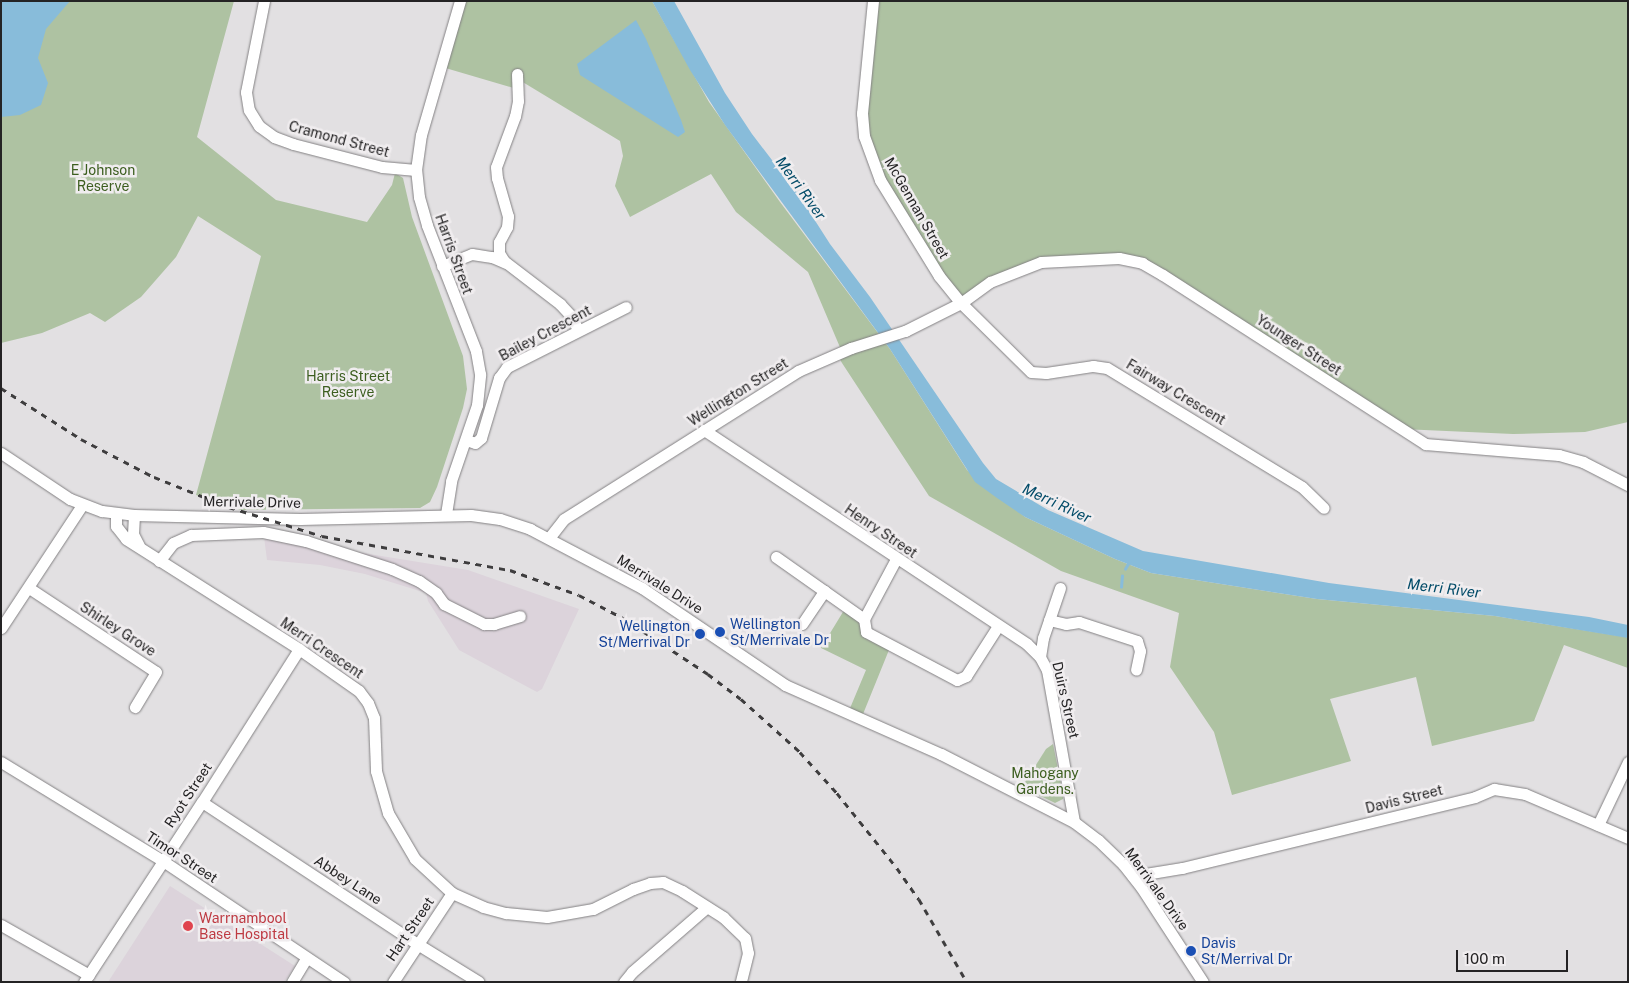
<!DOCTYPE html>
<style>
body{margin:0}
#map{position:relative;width:1629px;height:983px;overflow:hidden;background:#e2e0e2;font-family:"Public Sans",sans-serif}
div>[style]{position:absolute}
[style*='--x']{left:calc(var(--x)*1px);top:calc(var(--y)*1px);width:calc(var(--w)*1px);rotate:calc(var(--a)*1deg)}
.built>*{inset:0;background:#dcd3db}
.green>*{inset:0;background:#aec2a2}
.water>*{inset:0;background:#88bcda}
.stream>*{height:2.5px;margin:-1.25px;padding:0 1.25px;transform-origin:1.25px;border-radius:1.25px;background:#88bcda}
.roads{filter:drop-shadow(0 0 1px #838183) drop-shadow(0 0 1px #838183)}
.minor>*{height:11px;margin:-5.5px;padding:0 5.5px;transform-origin:5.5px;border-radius:5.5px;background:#fff}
.rail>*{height:2.5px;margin-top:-1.25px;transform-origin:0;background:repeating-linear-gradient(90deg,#3e3d3e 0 6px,transparent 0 12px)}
.dots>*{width:14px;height:14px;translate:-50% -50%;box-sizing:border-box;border:2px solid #f0edef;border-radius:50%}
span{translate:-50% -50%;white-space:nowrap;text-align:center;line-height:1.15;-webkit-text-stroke:5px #f0edef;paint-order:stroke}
.street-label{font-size:14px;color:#242324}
.park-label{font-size:14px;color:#3c5e1f}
.transit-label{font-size:14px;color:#164399}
.left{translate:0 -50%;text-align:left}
.right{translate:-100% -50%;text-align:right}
.health-label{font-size:14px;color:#be3a42}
.water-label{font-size:15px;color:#024b68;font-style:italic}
.frame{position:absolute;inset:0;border:2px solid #242324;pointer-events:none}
.scale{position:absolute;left:1456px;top:950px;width:112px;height:22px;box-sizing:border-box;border:2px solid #242324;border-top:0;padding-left:6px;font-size:15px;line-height:18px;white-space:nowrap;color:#242324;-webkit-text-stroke:4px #f0edef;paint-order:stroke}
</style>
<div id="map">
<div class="built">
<i style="clip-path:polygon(264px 537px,468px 570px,579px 609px,542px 689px,537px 692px,459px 650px,428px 601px,426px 593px,365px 574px,320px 565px,267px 560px)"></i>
<i style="clip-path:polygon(170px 886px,295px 966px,284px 982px,108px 982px)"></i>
</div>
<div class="green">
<i style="clip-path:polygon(1px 1px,234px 1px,197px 137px,276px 200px,367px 222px,392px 185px,395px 173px,403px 178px,412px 217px,463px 356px,467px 389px,463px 408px,437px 487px,430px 502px,420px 508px,240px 510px,196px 495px,261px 256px,198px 216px,176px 257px,141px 297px,105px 322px,90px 313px,42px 333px,1px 343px)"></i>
<i style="clip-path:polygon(461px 1px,652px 1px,709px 102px,780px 202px,890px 349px,967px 470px,1025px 517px,1115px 559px,1151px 573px,1317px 599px,1495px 616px,1626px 637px,1628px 638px,1628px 668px,1564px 645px,1534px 721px,1432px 746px,1416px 677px,1330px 699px,1351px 761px,1232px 795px,1214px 732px,1170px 667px,1179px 613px,1061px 571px,929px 496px,842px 363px,837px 354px,842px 352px,808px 272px,736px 212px,711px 174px,630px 217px,615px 186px,623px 156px,620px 141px,521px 81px,517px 89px,442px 67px)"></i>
<i style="clip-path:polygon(873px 1px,1628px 1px,1628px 422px,1585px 432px,1513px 434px,1402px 429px,1142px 263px,1041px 262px,961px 303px,880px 180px,862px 113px)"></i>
<i style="clip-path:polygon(846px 607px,864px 619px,866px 632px,891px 645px,861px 719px,848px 713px,866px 670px,821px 648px)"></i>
<i style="clip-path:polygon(1053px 744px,1063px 794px,1063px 799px,1055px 803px,1022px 787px,1046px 749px)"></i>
</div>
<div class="water">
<i style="clip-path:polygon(1px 1px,70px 1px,46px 29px,38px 58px,48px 83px,41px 105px,20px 115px,1px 117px)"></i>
<i style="clip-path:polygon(652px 1px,674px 1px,725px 93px,752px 134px,798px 194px,830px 244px,870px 297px,983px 463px,996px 479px,1048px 510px,1143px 551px,1329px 583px,1589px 617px,1628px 625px,1628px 638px,1495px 616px,1317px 599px,1151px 573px,1115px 559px,1025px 517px,997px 498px,975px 482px,890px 349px,725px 125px,690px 70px)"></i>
<i style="clip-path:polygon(636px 20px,646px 39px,681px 120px,685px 132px,678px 137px,580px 75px,577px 64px)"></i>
</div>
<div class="stream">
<i style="--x:1125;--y:569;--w:8;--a:-60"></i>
<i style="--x:1121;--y:587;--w:11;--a:-85"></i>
</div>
<div class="roads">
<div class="minor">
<i style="--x:264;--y:1;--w:93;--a:101.2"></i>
<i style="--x:246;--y:92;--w:18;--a:81"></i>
<i style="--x:249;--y:110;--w:19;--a:58"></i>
<i style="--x:259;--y:126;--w:19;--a:36"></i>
<i style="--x:274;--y:137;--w:20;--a:20"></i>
<i style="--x:293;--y:144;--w:92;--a:14.5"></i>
<i style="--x:382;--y:167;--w:34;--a:5"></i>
<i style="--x:873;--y:1;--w:113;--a:95.6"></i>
<i style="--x:862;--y:113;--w:23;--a:85"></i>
<i style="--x:864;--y:136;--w:47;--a:70"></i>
<i style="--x:880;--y:180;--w:113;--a:58.4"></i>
<i style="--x:939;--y:276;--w:35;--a:51"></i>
<i style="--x:961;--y:303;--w:98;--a:44.6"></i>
<i style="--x:1031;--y:372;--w:15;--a:4"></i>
<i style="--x:1046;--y:373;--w:48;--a:-8.5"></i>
<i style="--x:1093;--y:366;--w:14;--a:8"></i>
<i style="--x:1107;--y:368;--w:228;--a:31.4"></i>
<i style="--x:1302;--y:487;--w:30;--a:44"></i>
<i style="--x:517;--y:74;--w:27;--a:88"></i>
<i style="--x:518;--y:101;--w:15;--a:101"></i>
<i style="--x:515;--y:116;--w:54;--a:110.4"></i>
<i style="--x:496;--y:167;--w:11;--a:85"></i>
<i style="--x:497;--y:178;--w:40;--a:74"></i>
<i style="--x:508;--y:216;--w:11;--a:95"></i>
<i style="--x:507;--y:227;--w:17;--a:118"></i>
<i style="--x:499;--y:242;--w:11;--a:90"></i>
<i style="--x:499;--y:253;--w:9;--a:58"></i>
<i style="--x:504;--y:261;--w:71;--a:37.5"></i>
<i style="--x:560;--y:304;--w:16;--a:47"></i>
<i style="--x:571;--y:316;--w:16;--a:63"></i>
<i style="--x:442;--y:266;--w:32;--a:-22"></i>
<i style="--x:472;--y:254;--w:20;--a:9"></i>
<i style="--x:492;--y:257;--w:15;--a:23"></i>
<i style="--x:704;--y:430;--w:387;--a:33.5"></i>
<i style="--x:1027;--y:644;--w:18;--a:45"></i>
<i style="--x:466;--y:440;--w:9;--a:18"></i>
<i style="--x:475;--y:443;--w:8;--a:-40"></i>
<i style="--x:481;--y:438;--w:63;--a:-73.3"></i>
<i style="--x:499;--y:378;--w:14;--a:-54"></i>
<i style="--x:507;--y:367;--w:133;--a:-26.8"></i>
<i style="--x:1;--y:453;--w:83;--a:33.7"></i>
<i style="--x:70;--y:499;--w:34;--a:21"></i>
<i style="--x:102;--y:511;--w:32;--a:7"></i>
<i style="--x:134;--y:515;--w:166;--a:1.4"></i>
<i style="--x:300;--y:519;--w:171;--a:-1.3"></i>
<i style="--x:471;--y:515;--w:29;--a:8"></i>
<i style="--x:500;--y:519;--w:32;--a:18"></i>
<i style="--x:530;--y:529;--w:127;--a:27.8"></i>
<i style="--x:642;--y:588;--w:173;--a:34.1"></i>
<i style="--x:785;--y:685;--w:171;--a:23.9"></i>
<i style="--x:941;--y:754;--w:149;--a:27.1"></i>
<i style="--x:1074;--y:822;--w:30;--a:37"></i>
<i style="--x:1098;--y:840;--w:35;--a:44"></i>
<i style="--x:1123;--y:864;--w:29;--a:52"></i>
<i style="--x:1141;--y:887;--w:113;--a:56.9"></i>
<i style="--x:116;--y:513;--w:13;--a:90"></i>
<i style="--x:116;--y:526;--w:16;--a:52"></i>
<i style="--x:126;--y:539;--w:205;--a:32.4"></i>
<i style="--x:299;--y:649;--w:73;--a:35"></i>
<i style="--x:359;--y:691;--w:15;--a:53"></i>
<i style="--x:368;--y:703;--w:16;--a:68"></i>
<i style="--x:374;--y:718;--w:53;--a:87.8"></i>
<i style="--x:376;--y:771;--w:44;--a:74.1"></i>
<i style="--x:388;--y:813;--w:53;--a:59.6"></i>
<i style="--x:415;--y:859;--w:50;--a:42.6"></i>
<i style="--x:452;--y:893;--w:34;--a:24"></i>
<i style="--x:483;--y:907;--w:24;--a:15"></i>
<i style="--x:506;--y:913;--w:41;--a:5.6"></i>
<i style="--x:547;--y:917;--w:47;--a:-9.9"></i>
<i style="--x:593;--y:909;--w:45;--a:-26.6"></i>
<i style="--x:633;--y:889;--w:18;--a:-19"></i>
<i style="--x:650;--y:883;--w:13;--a:-4"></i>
<i style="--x:663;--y:882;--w:21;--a:25"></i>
<i style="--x:682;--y:891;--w:49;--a:32.4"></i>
<i style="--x:723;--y:917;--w:30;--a:44"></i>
<i style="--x:745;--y:938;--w:15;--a:79"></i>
<i style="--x:748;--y:953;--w:30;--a:104"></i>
<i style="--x:446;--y:514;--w:33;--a:-81"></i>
<i style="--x:451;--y:481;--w:80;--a:-71.1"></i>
<i style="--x:477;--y:405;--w:31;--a:-84"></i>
<i style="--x:480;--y:374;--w:23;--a:-100"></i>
<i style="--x:476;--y:351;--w:135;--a:-111.3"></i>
<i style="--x:427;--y:225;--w:29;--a:-106"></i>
<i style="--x:419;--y:197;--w:27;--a:-96"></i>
<i style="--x:416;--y:170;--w:35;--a:-82"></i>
<i style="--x:421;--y:135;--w:140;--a:-73.8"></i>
<i style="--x:134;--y:515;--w:19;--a:93"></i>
<i style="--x:133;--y:534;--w:13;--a:63"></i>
<i style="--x:549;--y:538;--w:24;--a:-52"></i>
<i style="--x:564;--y:519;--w:277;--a:-32.3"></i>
<i style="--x:798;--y:371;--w:58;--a:-23.5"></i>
<i style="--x:851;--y:348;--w:57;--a:-17.5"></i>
<i style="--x:905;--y:331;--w:63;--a:-26.6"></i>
<i style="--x:961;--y:303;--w:36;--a:-36"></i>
<i style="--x:990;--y:282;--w:55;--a:-21.4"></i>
<i style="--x:1041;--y:262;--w:78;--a:-2.9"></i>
<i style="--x:1119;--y:258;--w:24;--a:12"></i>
<i style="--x:1142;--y:263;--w:24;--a:30"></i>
<i style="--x:1163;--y:275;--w:312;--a:32.8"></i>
<i style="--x:1425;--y:444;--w:134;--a:4.7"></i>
<i style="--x:1559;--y:455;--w:25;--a:16"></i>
<i style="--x:1583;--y:462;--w:51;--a:27.1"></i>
<i style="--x:776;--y:557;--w:108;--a:35.2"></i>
<i style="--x:896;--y:559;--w:68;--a:118.1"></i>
<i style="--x:864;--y:619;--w:13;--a:81"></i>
<i style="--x:866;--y:632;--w:103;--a:27.8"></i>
<i style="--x:957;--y:680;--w:10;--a:-24"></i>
<i style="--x:966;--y:676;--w:59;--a:-57.4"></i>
<i style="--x:159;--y:561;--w:23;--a:-52"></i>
<i style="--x:173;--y:543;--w:20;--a:-24"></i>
<i style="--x:191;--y:535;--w:72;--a:-2.4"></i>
<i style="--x:263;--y:532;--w:44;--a:11.8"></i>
<i style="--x:306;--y:541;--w:90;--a:18"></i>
<i style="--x:392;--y:569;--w:30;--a:24"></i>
<i style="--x:419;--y:581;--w:21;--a:35"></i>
<i style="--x:436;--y:593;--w:14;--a:54"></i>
<i style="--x:444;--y:604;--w:45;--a:26.6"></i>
<i style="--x:484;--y:624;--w:10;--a:0"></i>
<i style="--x:494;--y:624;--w:27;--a:-17"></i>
<i style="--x:29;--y:588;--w:152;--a:33.5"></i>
<i style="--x:156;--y:672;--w:41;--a:121"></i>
<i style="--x:1060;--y:588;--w:53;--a:108.8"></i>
<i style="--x:1043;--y:638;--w:19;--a:99"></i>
<i style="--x:1040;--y:657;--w:15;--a:62"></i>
<i style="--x:1047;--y:670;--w:154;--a:79.9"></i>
<i style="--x:1049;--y:620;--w:17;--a:13"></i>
<i style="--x:1066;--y:624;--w:13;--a:-9"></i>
<i style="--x:1079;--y:622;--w:61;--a:18.1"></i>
<i style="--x:1137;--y:641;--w:10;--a:73"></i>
<i style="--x:1140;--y:651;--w:19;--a:102"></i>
<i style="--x:802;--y:624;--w:40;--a:-56"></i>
<i style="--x:1;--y:628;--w:147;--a:-56.6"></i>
<i style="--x:1;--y:762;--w:190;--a:31.4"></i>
<i style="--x:163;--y:861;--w:218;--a:33.8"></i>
<i style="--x:202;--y:802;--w:260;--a:33.4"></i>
<i style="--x:419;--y:945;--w:70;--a:31.7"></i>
<i style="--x:1598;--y:825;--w:70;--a:-64.5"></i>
<i style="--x:1133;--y:876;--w:50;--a:-9.3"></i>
<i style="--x:1182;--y:868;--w:301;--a:-13.6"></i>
<i style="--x:1475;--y:797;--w:21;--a:-23"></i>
<i style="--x:1494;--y:789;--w:31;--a:9"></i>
<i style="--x:1525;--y:794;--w:112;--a:23.1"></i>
<i style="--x:1;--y:925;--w:101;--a:29.6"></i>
<i style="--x:84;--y:982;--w:215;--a:-56.8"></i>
<i style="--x:202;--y:802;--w:181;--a:-57.6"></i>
<i style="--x:292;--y:982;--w:27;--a:-59"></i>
<i style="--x:393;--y:982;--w:107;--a:-56.5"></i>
<i style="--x:624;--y:982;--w:13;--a:-51"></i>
<i style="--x:632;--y:972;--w:99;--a:-40.9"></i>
</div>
</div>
<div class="rail">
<i style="--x:1;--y:388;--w:95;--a:32.5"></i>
<i style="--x:81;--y:439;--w:82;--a:27.5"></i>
<i style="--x:154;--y:477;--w:81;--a:21.8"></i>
<i style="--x:229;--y:507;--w:97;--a:17.3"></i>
<i style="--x:322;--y:536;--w:191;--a:10.3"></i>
<i style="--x:510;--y:570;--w:73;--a:19.9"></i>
<i style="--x:579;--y:595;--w:50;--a:27.6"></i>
<i style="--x:623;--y:618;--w:102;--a:33.4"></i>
<i style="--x:708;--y:674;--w:41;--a:37.1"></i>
<i style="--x:741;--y:699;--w:79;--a:41.9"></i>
<i style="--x:800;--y:752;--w:55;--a:47.9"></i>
<i style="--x:837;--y:793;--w:96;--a:51.3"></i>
<i style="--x:897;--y:868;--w:38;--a:55"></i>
<i style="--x:919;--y:899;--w:96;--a:60"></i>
</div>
<div class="dots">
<i style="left:720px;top:632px;background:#1a4fb4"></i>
<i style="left:700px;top:634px;background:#1a4fb4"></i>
<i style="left:188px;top:926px;background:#e0444e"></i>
<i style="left:1191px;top:951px;background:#1a4fb4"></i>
</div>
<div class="street-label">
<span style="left:339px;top:139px;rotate:15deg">Cramond Street</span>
<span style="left:917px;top:208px;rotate:60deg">McGennan Street</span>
<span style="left:454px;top:254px;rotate:70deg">Harris Street</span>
<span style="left:545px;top:333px;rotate:-28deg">Bailey Crescent</span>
<span style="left:1299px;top:345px;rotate:33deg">Younger Street</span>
<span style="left:738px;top:392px;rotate:-32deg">Wellington Street</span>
<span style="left:1176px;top:392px;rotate:31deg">Fairway Crescent</span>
<span style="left:252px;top:502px;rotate:1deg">Merrivale Drive</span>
<span style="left:881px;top:531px;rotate:34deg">Henry Street</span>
<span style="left:660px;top:584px;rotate:32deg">Merrivale Drive</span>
<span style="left:118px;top:629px;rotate:33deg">Shirley Grove</span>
<span style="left:322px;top:648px;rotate:34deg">Merri Crescent</span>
<span style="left:1066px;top:700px;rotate:77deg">Duirs Street</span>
<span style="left:188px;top:795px;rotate:-57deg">Ryot Street</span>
<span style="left:1404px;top:799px;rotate:-14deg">Davis Street</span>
<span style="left:182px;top:857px;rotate:33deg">Timor Street</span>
<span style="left:348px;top:880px;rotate:33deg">Abbey Lane</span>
<span style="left:1157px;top:889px;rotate:54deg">Merrivale Drive</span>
<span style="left:410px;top:929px;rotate:-56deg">Hart Street</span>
</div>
<div class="park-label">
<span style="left:103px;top:178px">E Johnson<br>Reserve</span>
<span style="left:348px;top:384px">Harris Street<br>Reserve</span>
<span style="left:1045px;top:781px">Mahogany<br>Gardens.</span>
</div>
<div class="transit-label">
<span class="left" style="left:730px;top:632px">Wellington<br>St/Merrivale Dr</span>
<span class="right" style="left:690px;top:634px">Wellington<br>St/Merrival Dr</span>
<span class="left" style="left:1201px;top:951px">Davis<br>St/Merrival Dr</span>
</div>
<div class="health-label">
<span class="left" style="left:199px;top:926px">Warrnambool<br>Base Hospital</span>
</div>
<div class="water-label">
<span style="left:801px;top:188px;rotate:54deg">Merri River</span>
<span style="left:1057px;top:503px;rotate:25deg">Merri River</span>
<span style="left:1444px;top:588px;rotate:7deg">Merri River</span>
</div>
<div class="frame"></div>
<div class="scale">100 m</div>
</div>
